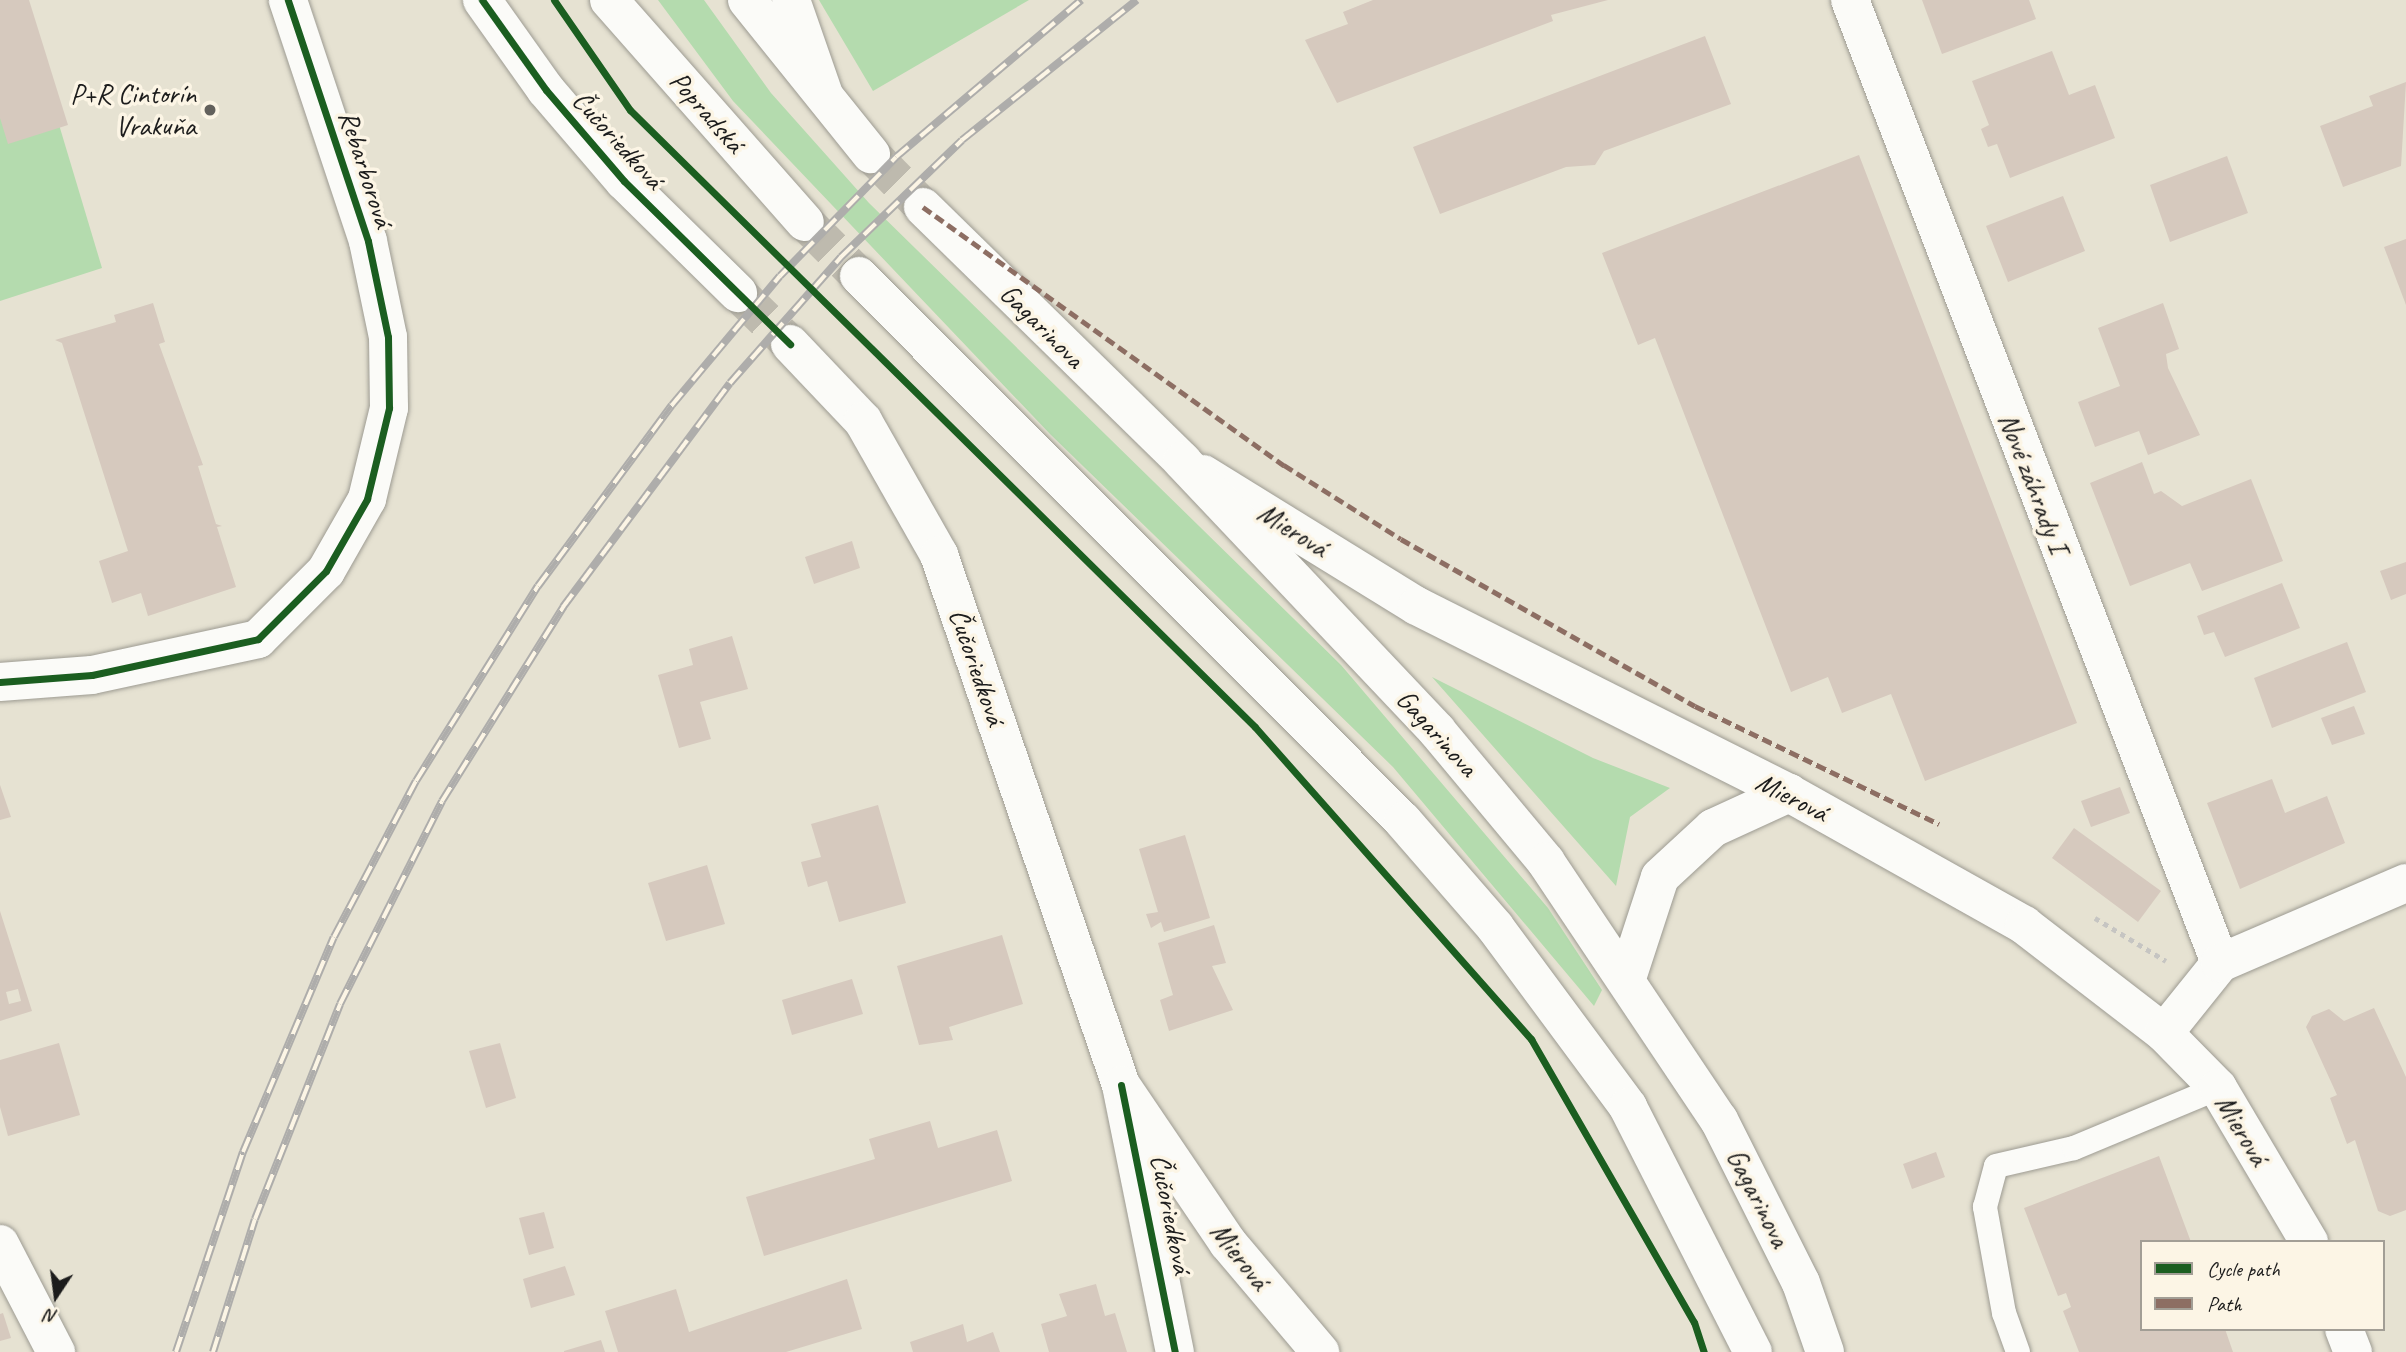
<!DOCTYPE html>
<meta charset="utf-8">
<style>
body{margin:0}
#map{position:relative;width:2406px;height:1352px;overflow:hidden;background:#e6e2d2;font-family:Caveat,sans-serif}
div>[style]{position:absolute}
[style*='--x']{left:calc(var(--x)*1px);top:calc(var(--y)*1px);width:calc(var(--w)*1px);rotate:calc(var(--a)*1deg)}
.green>*{inset:0;background:#b4dbae}
.building>*{inset:0;background:#d6c9be}
.tertiary-tunnel>*{height:38px;margin-top:-19px;transform-origin:0;background:repeating-linear-gradient(90deg,#bebaae 0 38px,transparent 0 57px)}
.primary-tunnel>*{height:38px;margin-top:-19px;transform-origin:0;background:repeating-linear-gradient(90deg,#bebaae 0 38px,transparent 0 57px)}
.path>*{height:4.5px;margin-top:-2.25px;transform-origin:0;background:repeating-linear-gradient(90deg,#c6c5c2 0 5px,transparent 0 10px)}
.roads{filter:drop-shadow(0 0 2px #9d9b92) drop-shadow(0 0 2px #9d9b92)}
.service>*{height:24px;margin:-12px;padding:0 12px;transform-origin:12px;border-radius:12px;background:#fbfbf8}
.minor>*{height:38px;margin:-19px;padding:0 19px;transform-origin:19px;border-radius:19px;background:#fbfbf8}
.tertiary>*{height:38px;margin:-19px;padding:0 19px;transform-origin:19px;border-radius:19px;background:#fbfbf8}
.primary>*{height:38px;margin:-19px;padding:0 19px;transform-origin:19px;border-radius:19px;background:#fbfbf8}
.rail>*{height:8px;margin-top:-4px;transform-origin:0;background:repeating-linear-gradient(90deg,#fcf5e5 0 16px,#aeadab 0 32px);box-sizing:border-box;border-block:2px solid #aeadab}
.quiet>*{height:5px;margin-top:-2.5px;transform-origin:0;background:repeating-linear-gradient(90deg,#8d6e63 0 10px,transparent 0 15px)}
.cycleway>*{height:7px;margin:-3.5px;padding:0 3.5px;transform-origin:3.5px;border-radius:3.5px;background:#1b5e20}
.dots>*{width:19px;height:19px;translate:-50% -50%;box-sizing:border-box;border:4px solid #fcf5e5;border-radius:50%}
span{translate:-50% -50%;white-space:nowrap;text-align:center;line-height:1.15;-webkit-text-stroke:7px #fcf5e5;paint-order:stroke}
.poi-label{font-size:28px;color:#1c1c1c}
.right{translate:-100% -50%;text-align:right}
.street-label{font-size:28px;color:#1c1c1c}
.legend{position:absolute;left:2140px;top:1240px;width:245px;height:91px;box-sizing:border-box;background:#fcf5e5;border:2px solid #a29e95;margin:0;padding:9px 12px;list-style:none;font-size:21px;color:#1c1c1c}
.legend li{display:flex;align-items:center;gap:14px;height:35px}
.legend b{width:35px;border:2px solid #a29e95}
.north{position:absolute;left:21px;top:1261px;width:70px;height:70px;-webkit-text-stroke:5px #fcf5e5;paint-order:stroke;rotate:193deg;font-size:19px;font-weight:700;line-height:28px;text-align:center;color:#1c1c1c}
.north::after{content:'';display:block;margin:auto;width:24px;height:32px;background:#1c1c1c;clip-path:polygon(50% 0,100% 100%,50% 72%,0 100%)}
</style>
<div id="map">
<div class="green">
<i style="clip-path:polygon(0 0,57px 118px,102px 268px,0 301px)"></i>
<i style="clip-path:polygon(658px 0,704px 0,771px 93px,869px 203px,1341px 665px,1548px 908px,1602px 990px,1594px 1006px,1393px 767px,1050px 434px,733px 101px)"></i>
<i style="clip-path:polygon(819px 0,1029px 0,873px 91px)"></i>
<i style="clip-path:polygon(1432px 677px,1593px 758px,1670px 788px,1630px 817px,1616px 886px)"></i>
</div>
<div class="building">
<i style="clip-path:polygon(0 0,29px 0,68px 125px,8px 144px,0 118px)"></i>
<i style="clip-path:polygon(1373px 0,1608px 0,1551px 15px,1553px 21px,1337px 103px,1305px 40px,1348px 24px,1343px 12px)"></i>
<i style="clip-path:polygon(1922px 0,2029px 0,2036px 19px,1942px 54px)"></i>
<i style="clip-path:polygon(1705px 36px,1731px 104px,1604px 151px,1595px 165px,1566px 167px,1440px 214px,1413px 147px)"></i>
<i style="clip-path:polygon(2052px 51px,2069px 95px,2095px 85px,2115px 138px,2010px 178px,1997px 144px,1988px 147px,1981px 129px,1989px 125px,1972px 81px)"></i>
<i style="clip-path:polygon(2406px 82px,2401px 166px,2343px 187px,2320px 126px,2373px 106px,2369px 96px)"></i>
<i style="clip-path:polygon(1859px 155px,2077px 723px,1925px 781px,1891px 694px,1842px 713px,1828px 677px,1791px 692px,1655px 338px,1638px 345px,1602px 253px)"></i>
<i style="clip-path:polygon(2227px 156px,2248px 213px,2170px 242px,2150px 185px)"></i>
<i style="clip-path:polygon(2063px 196px,2085px 251px,2008px 282px,1986px 226px)"></i>
<i style="clip-path:polygon(2406px 239px,2406px 305px,2384px 247px)"></i>
<i style="clip-path:polygon(153px 303px,165px 342px,159px 344px,203px 465px,198px 466px,216px 524px,222px 526px,217px 527px,236px 587px,148px 616px,141px 593px,112px 603px,99px 561px,128px 551px,62px 343px,55px 340px,116px 322px,114px 315px)"></i>
<i style="clip-path:polygon(2163px 303px,2179px 349px,2166px 354px,2168px 368px,2200px 435px,2148px 455px,2139px 431px,2095px 447px,2078px 402px,2120px 386px,2098px 328px)"></i>
<i style="clip-path:polygon(2142px 462px,2154px 494px,2161px 491px,2182px 506px,2251px 479px,2283px 561px,2202px 591px,2190px 563px,2130px 586px,2090px 483px)"></i>
<i style="clip-path:polygon(852px 541px,860px 568px,814px 584px,805px 557px)"></i>
<i style="clip-path:polygon(2406px 562px,2406px 594px,2391px 600px,2380px 571px)"></i>
<i style="clip-path:polygon(2282px 583px,2300px 628px,2225px 657px,2214px 632px,2204px 635px,2197px 616px)"></i>
<i style="clip-path:polygon(732px 636px,748px 689px,700px 702px,711px 739px,679px 748px,658px 675px,693px 665px,689px 649px)"></i>
<i style="clip-path:polygon(2347px 642px,2366px 692px,2272px 728px,2254px 678px)"></i>
<i style="clip-path:polygon(2354px 706px,2365px 734px,2332px 745px,2321px 718px)"></i>
<i style="clip-path:polygon(2272px 779px,2285px 813px,2327px 796px,2345px 843px,2240px 889px,2207px 803px)"></i>
<i style="clip-path:polygon(0 785px,11px 817px,0 820px)"></i>
<i style="clip-path:polygon(2120px 787px,2130px 813px,2091px 827px,2081px 801px)"></i>
<i style="clip-path:polygon(878px 805px,906px 903px,839px 922px,827px 881px,808px 887px,801px 862px,821px 857px,811px 824px)"></i>
<i style="clip-path:polygon(2074px 828px,2161px 891px,2138px 922px,2052px 858px)"></i>
<i style="clip-path:polygon(1185px 835px,1210px 918px,1164px 932px,1161px 922px,1151px 928px,1146px 914px,1158px 912px,1139px 849px)"></i>
<i style="clip-path:polygon(707px 865px,725px 924px,666px 941px,648px 883px)"></i>
<i style="clip-path:polygon(evenodd,0 911px,32px 1011px,0 1021px,0 911px,18px 989px,21px 1001px,9px 1004px,6px 992px,18px 989px)"></i>
<i style="clip-path:polygon(1214px 925px,1226px 963px,1212px 966px,1233px 1010px,1169px 1031px,1160px 1000px,1173px 995px,1158px 943px)"></i>
<i style="clip-path:polygon(1002px 935px,1023px 1004px,949px 1027px,953px 1040px,919px 1045px,897px 966px)"></i>
<i style="clip-path:polygon(852px 979px,863px 1014px,792px 1035px,782px 1000px)"></i>
<i style="clip-path:polygon(2374px 1008px,2406px 1077px,2406px 1210px,2390px 1216px,2378px 1211px,2355px 1140px,2347px 1144px,2330px 1098px,2337px 1095px,2306px 1027px,2312px 1016px,2329px 1009px,2344px 1021px)"></i>
<i style="clip-path:polygon(59px 1043px,80px 1115px,8px 1136px,0 1107px,0 1060px)"></i>
<i style="clip-path:polygon(500px 1043px,516px 1098px,486px 1108px,469px 1051px)"></i>
<i style="clip-path:polygon(930px 1121px,938px 1148px,997px 1130px,1012px 1181px,764px 1256px,746px 1197px,875px 1159px,869px 1139px)"></i>
<i style="clip-path:polygon(1936px 1152px,1945px 1177px,1912px 1189px,1903px 1164px)"></i>
<i style="clip-path:polygon(2159px 1156px,2191px 1242px,2142px 1242px,2142px 1329px,2225px 1329px,2233px 1352px,2079px 1352px,2063px 1311px,2071px 1307px,2066px 1293px,2058px 1296px,2024px 1208px)"></i>
<i style="clip-path:polygon(544px 1212px,554px 1248px,529px 1255px,519px 1218px)"></i>
<i style="clip-path:polygon(565px 1266px,575px 1295px,531px 1308px,523px 1279px)"></i>
<i style="clip-path:polygon(847px 1279px,862px 1329px,786px 1352px,618px 1352px,605px 1311px,676px 1289px,689px 1332px)"></i>
<i style="clip-path:polygon(1096px 1284px,1105px 1316px,1115px 1313px,1127px 1352px,1049px 1352px,1041px 1324px,1067px 1316px,1059px 1294px)"></i>
<i style="clip-path:polygon(3px 1313px,11px 1338px,0 1341px,0 1314px)"></i>
<i style="clip-path:polygon(963px 1324px,967px 1342px,993px 1332px,1000px 1352px,913px 1352px,910px 1342px)"></i>
<i style="clip-path:polygon(601px 1340px,605px 1352px,564px 1352px,564px 1351px)"></i>
</div>
<div class="tertiary-tunnel">
<i style="--x:738;--y:293;--w:73;--a:44.4"></i>
</div>
<div class="primary-tunnel">
<i style="--x:871;--y:154;--w:74;--a:45.5"></i>
<i style="--x:805;--y:222;--w:76;--a:45"></i>
</div>
<div class="path">
<i style="--x:2095;--y:918;--w:83;--a:31.2"></i>
</div>
<div class="roads">
<div class="service">
<i style="--x:2018;--y:1352;--w:41;--a:-109.7"></i>
<i style="--x:2004;--y:1313;--w:108;--a:-100.2"></i>
<i style="--x:1985;--y:1207;--w:42;--a:-75"></i>
<i style="--x:1996;--y:1166;--w:80;--a:-13"></i>
<i style="--x:2074;--y:1148;--w:156;--a:-22.6"></i>
</div>
<div class="minor">
<i style="--x:791;--y:0;--w:97;--a:70.8"></i>
<i style="--x:1850;--y:0;--w:1032;--a:68.98"></i>
<i style="--x:1203;--y:474;--w:251;--a:31.7"></i>
<i style="--x:1417;--y:606;--w:416;--a:26.7"></i>
<i style="--x:1789;--y:793;--w:270;--a:29.3"></i>
<i style="--x:2024;--y:925;--w:177;--a:37.6"></i>
<i style="--x:2164;--y:1033;--w:77;--a:45.5"></i>
<i style="--x:2218;--y:1088;--w:179;--a:59.4"></i>
<i style="--x:0;--y:682;--w:92;--a:-4.4"></i>
<i style="--x:92;--y:675;--w:170;--a:-12.2"></i>
<i style="--x:258;--y:639;--w:96;--a:-45"></i>
<i style="--x:326;--y:571;--w:83;--a:-60.3"></i>
<i style="--x:367;--y:499;--w:94;--a:-76.4"></i>
<i style="--x:389;--y:408;--w:71;--a:-90.8"></i>
<i style="--x:388;--y:337;--w:98;--a:-101.8"></i>
<i style="--x:368;--y:241;--w:254;--a:-108.4"></i>
<i style="--x:2164;--y:1033;--w:90;--a:-51.3"></i>
<i style="--x:2220;--y:963;--w:202;--a:-23.3"></i>
<i style="--x:1122;--y:1090;--w:267;--a:78.6"></i>
<i style="--x:0;--y:1244;--w:122;--a:62.6"></i>
<i style="--x:2344;--y:1329;--w:25;--a:69"></i>
</div>
<div class="tertiary">
<i style="--x:482;--y:0;--w:110;--a:54.6"></i>
<i style="--x:546;--y:90;--w:120;--a:49.4"></i>
<i style="--x:624;--y:181;--w:160;--a:44.5"></i>
<i style="--x:790;--y:344;--w:106;--a:46.5"></i>
<i style="--x:863;--y:421;--w:154;--a:60.4"></i>
<i style="--x:939;--y:555;--w:560;--a:71.05"></i>
<i style="--x:1121;--y:1085;--w:191;--a:55.9"></i>
<i style="--x:1228;--y:1243;--w:143;--a:49.8"></i>
</div>
<div class="primary">
<i style="--x:609;--y:0;--w:296;--a:48.6"></i>
<i style="--x:747;--y:0;--w:198;--a:51.2"></i>
<i style="--x:923;--y:207;--w:363;--a:44.4"></i>
<i style="--x:1182;--y:461;--w:371;--a:46.6"></i>
<i style="--x:1437;--y:731;--w:170;--a:50.2"></i>
<i style="--x:1546;--y:862;--w:311;--a:56.2"></i>
<i style="--x:1719;--y:1120;--w:182;--a:63.3"></i>
<i style="--x:1801;--y:1283;--w:73;--a:70.8"></i>
<i style="--x:859;--y:276;--w:770;--a:45.05"></i>
<i style="--x:1403;--y:821;--w:140;--a:49"></i>
<i style="--x:1495;--y:927;--w:224;--a:53.5"></i>
<i style="--x:1628;--y:1107;--w:275;--a:63"></i>
<i style="--x:1627;--y:978;--w:106;--a:-71.9"></i>
<i style="--x:1660;--y:877;--w:72;--a:-42.8"></i>
<i style="--x:1713;--y:828;--w:84;--a:-24.7"></i>
</div>
</div>
<div class="rail">
<i style="--x:176;--y:1352;--w:211;--a:-71.5"></i>
<i style="--x:243;--y:1152;--w:233;--a:-67.1"></i>
<i style="--x:334;--y:937;--w:176;--a:-62.3"></i>
<i style="--x:416;--y:781;--w:230;--a:-58"></i>
<i style="--x:538;--y:586;--w:225;--a:-53.5"></i>
<i style="--x:672;--y:405;--w:168;--a:-50.1"></i>
<i style="--x:780;--y:276;--w:166;--a:-45.7"></i>
<i style="--x:896;--y:157;--w:243;--a:-40.3"></i>
<i style="--x:213;--y:1352;--w:139;--a:-72.5"></i>
<i style="--x:255;--y:1219;--w:231;--a:-68.4"></i>
<i style="--x:340;--y:1004;--w:227;--a:-63.3"></i>
<i style="--x:442;--y:801;--w:229;--a:-58"></i>
<i style="--x:563;--y:607;--w:279;--a:-53.3"></i>
<i style="--x:730;--y:383;--w:168;--a:-48.6"></i>
<i style="--x:841;--y:257;--w:168;--a:-44"></i>
<i style="--x:962;--y:140;--w:224;--a:-38.7"></i>
</div>
<div class="quiet">
<i style="--x:923;--y:207;--w:444;--a:35.6"></i>
<i style="--x:1284;--y:465;--w:138;--a:32.3"></i>
<i style="--x:1401;--y:539;--w:338;--a:29.6"></i>
<i style="--x:1695;--y:706;--w:271;--a:25.8"></i>
</div>
<div class="cycleway">
<i style="--x:482;--y:0;--w:110;--a:54.6"></i>
<i style="--x:546;--y:90;--w:120;--a:49.4"></i>
<i style="--x:624;--y:181;--w:233;--a:44.5"></i>
<i style="--x:554;--y:0;--w:134;--a:55.4"></i>
<i style="--x:630;--y:110;--w:878;--a:44.63"></i>
<i style="--x:1255;--y:727;--w:417;--a:48.5"></i>
<i style="--x:1531;--y:1039;--w:327;--a:60.1"></i>
<i style="--x:1694;--y:1322;--w:32;--a:72"></i>
<i style="--x:0;--y:682;--w:92;--a:-4.4"></i>
<i style="--x:92;--y:675;--w:170;--a:-12.2"></i>
<i style="--x:258;--y:639;--w:96;--a:-45"></i>
<i style="--x:326;--y:571;--w:83;--a:-60.3"></i>
<i style="--x:367;--y:499;--w:94;--a:-76.4"></i>
<i style="--x:389;--y:408;--w:71;--a:-90.8"></i>
<i style="--x:388;--y:337;--w:98;--a:-101.8"></i>
<i style="--x:368;--y:241;--w:254;--a:-108.4"></i>
<i style="--x:1121;--y:1085;--w:272;--a:78.6"></i>
</div>
<div class="dots">
<i style="left:210px;top:110px;background:#63615c"></i>
</div>
<div class="poi-label">
<span class="right" style="left:196px;top:110px">P+R Cintorín<br>Vrakuňa</span>
</div>
<div class="street-label">
<span style="left:707px;top:112px;rotate:49deg">Popradská</span>
<span style="left:618px;top:140px;rotate:48deg">Čučoriedková</span>
<span style="left:366px;top:169px;rotate:72deg">Rebarborová</span>
<span style="left:1042px;top:326px;rotate:45deg">Gagarinova</span>
<span style="left:2033px;top:483px;rotate:69deg">Nové záhrady I</span>
<span style="left:1293px;top:530px;rotate:32deg">Mierová</span>
<span style="left:977px;top:667px;rotate:71deg">Čučoriedková</span>
<span style="left:1437px;top:733px;rotate:48deg">Gagarinova</span>
<span style="left:1792px;top:797px;rotate:27deg">Mierová</span>
<span style="left:2242px;top:1130px;rotate:59deg">Mierová</span>
<span style="left:1758px;top:1198px;rotate:63deg">Gagarinova</span>
<span style="left:1171px;top:1214px;rotate:79deg">Čučoriedková</span>
<span style="left:1240px;top:1256px;rotate:52deg">Mierová</span>
</div>
<ul class="legend">
<li><b style="height:9px;background:#1b5e20"></b>Cycle path</li>
<li><b style="height:9px;background:#8d6e63"></b>Path</li>
</ul>
<div class="north">N</div>
</div>
